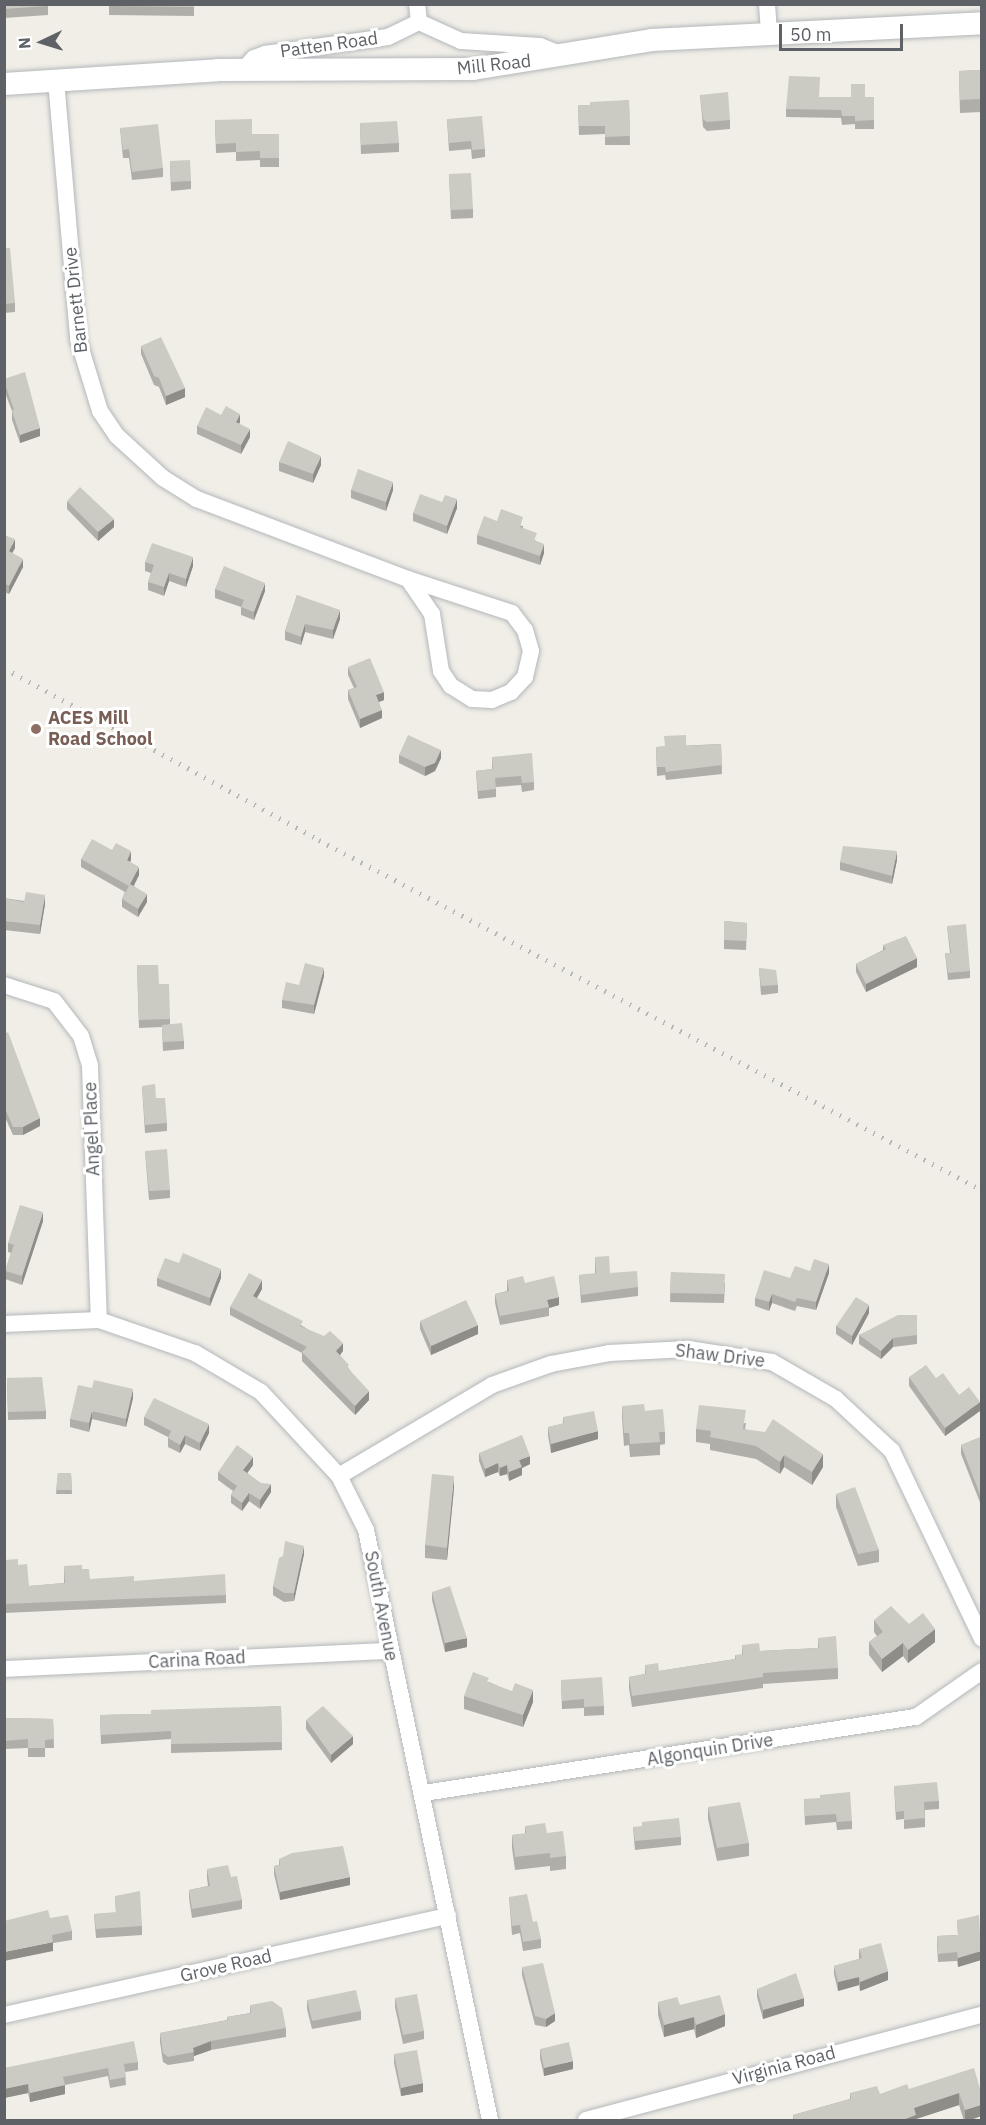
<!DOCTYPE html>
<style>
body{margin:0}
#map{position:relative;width:986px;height:2125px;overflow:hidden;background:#f0eee7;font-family:"IBM Plex Sans",sans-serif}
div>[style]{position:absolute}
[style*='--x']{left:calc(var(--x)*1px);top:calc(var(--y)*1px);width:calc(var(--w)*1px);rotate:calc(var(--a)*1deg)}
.roads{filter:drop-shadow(0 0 2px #b4b7bb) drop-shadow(0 0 2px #b4b7bb)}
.street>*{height:16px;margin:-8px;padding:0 8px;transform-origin:8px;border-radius:8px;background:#fff}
.secondary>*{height:22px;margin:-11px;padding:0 11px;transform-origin:11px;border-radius:11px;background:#fff}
.rail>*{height:4.5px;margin-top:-2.25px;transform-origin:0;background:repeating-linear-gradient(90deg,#b5b6b7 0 1.5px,transparent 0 9.5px)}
.wall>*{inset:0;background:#afaea8}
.shaded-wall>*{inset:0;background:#8e8d88}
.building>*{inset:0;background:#cbcac3}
.dots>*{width:16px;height:16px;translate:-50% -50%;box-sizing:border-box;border:3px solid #fff;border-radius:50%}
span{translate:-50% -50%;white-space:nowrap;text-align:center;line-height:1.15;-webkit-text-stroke:6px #fff;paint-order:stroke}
.street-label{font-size:18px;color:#5e6267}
.education-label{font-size:18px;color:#785e54;font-weight:700}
.left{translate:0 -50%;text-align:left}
.frame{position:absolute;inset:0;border:6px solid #5e6267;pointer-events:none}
.north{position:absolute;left:12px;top:12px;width:60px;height:60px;-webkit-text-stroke:4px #fff;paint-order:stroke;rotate:266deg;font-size:16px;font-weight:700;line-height:24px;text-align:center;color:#5e6267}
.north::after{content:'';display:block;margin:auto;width:21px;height:27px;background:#5e6267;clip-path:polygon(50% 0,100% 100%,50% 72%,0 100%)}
.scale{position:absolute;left:779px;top:24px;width:124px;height:27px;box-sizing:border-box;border:3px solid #5e6267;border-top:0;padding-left:8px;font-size:18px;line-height:21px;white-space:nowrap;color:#5e6267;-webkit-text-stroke:4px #fff;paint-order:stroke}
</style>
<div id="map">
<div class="roads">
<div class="street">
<i style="--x:767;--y:4;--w:31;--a:86"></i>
<i style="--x:419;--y:22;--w:46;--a:24.3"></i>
<i style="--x:461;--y:41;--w:79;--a:3.6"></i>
<i style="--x:540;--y:46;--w:22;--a:22"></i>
<i style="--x:243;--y:70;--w:16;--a:-47"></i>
<i style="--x:254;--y:58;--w:12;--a:-20"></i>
<i style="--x:265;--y:54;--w:124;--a:-7.9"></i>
<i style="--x:388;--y:37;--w:34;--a:-26"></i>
<i style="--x:419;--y:22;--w:18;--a:-96"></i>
<i style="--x:56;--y:80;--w:260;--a:85.1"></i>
<i style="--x:78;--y:339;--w:75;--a:73"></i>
<i style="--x:100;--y:411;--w:30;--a:56"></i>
<i style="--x:117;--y:436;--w:62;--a:42.4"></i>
<i style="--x:163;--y:478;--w:40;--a:32"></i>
<i style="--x:197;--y:499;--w:226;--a:20.8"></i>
<i style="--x:408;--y:579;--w:109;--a:18.1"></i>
<i style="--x:512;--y:613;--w:21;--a:53"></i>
<i style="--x:525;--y:630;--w:22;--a:74"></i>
<i style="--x:531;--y:651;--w:27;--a:103"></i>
<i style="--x:525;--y:677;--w:21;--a:133"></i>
<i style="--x:511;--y:692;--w:21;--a:157"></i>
<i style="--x:492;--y:700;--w:20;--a:-177"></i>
<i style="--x:472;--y:699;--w:25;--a:-148"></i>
<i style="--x:451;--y:686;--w:18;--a:-124"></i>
<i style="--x:441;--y:671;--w:58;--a:-99"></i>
<i style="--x:432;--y:614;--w:42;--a:-124.4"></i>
<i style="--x:4;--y:985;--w:52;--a:17.7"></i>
<i style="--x:54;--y:1001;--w:44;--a:52.4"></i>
<i style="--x:81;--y:1036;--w:31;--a:73"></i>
<i style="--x:90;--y:1066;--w:254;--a:88"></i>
<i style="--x:4;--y:1324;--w:95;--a:-2.4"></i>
<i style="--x:99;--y:1320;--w:102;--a:19"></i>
<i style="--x:195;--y:1353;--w:77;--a:30.6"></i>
<i style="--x:261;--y:1392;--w:115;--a:47.1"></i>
<i style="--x:339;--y:1476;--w:60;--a:63.4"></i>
<i style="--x:366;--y:1530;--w:603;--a:78.13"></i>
<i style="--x:339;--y:1476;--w:178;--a:-30.7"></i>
<i style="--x:492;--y:1385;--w:63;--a:-19.6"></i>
<i style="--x:551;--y:1364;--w:59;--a:-10.7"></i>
<i style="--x:609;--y:1353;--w:79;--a:-2.9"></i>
<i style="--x:688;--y:1349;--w:85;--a:8.8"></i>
<i style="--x:772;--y:1362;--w:74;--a:30"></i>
<i style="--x:836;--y:1399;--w:76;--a:42.9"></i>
<i style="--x:892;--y:1451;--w:208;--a:64.4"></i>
<i style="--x:4;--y:1669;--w:385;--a:-2.7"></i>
<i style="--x:424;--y:1793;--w:498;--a:-8.8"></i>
<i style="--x:916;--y:1717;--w:80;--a:-34.9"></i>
<i style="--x:4;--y:2015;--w:455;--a:-12.6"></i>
<i style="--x:586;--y:2120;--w:410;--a:-14.9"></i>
</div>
<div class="secondary">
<i style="--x:4;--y:84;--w:214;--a:-3.7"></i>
<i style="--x:218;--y:70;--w:255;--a:-0.2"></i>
<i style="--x:473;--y:69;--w:181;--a:-9.2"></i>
<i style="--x:652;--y:40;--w:330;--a:-2.9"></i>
</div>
</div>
<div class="rail">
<i style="--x:4;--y:668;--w:359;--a:28.6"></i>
<i style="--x:319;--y:840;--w:750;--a:27.83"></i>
</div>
<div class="wall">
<i style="clip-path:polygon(4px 4px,48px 4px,48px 15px,4px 18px)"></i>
<i style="clip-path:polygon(109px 4px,194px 4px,194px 16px,109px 15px)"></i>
<i style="clip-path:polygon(981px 70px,981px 112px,960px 113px,959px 71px)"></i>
<i style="clip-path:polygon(700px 95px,730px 120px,730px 129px,707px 131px,703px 127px)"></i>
<i style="clip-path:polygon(820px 97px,874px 97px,874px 129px,855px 129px,855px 124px,842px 125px,841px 118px,786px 117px,786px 109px)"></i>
<i style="clip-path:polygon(629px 100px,630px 145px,605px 145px,605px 134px,579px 135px,578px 105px,590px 105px)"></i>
<i style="clip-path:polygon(447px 119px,485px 149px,485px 157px,472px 159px,471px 149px,449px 151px)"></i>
<i style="clip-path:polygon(215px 120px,252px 134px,279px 134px,279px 167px,260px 167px,260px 160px,236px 161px,236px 152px,216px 153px)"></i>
<i style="clip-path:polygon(360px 123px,399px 143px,399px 152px,361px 154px)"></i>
<i style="clip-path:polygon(120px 128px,163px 168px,163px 177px,132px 180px,129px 158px,123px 158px)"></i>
<i style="clip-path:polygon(170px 161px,191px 181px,191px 189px,171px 191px)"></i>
<i style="clip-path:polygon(449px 174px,473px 209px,473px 218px,451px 219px)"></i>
<i style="clip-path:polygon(4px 248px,15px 303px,15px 312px,4px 313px)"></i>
<i style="clip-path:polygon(141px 346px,185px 397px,166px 405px,159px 387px,154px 385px,141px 354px)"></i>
<i style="clip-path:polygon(4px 379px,40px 436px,20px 443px,12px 420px,12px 411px,4px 390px)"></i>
<i style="clip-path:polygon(221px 415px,240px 422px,239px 423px,250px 437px,241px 454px,197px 434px,197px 426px)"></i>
<i style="clip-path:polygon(279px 462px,321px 465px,313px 483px,279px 471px)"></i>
<i style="clip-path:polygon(351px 490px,393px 490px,386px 511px,351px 498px)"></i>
<i style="clip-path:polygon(67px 501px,114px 527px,98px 541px,67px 509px)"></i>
<i style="clip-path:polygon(442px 502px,457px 508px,447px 534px,413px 521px,413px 513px)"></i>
<i style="clip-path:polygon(497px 521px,523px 526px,523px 528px,537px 542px,544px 553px,540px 565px,477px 544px,477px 535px)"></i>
<i style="clip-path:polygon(4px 535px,15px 548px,12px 553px,23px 567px,9px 594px,4px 592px)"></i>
<i style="clip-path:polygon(145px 562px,193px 566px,186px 587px,169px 581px,164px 596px,148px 590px,148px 582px,151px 573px,145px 571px)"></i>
<i style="clip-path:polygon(215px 589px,265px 591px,254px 620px,241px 615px,241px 607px,215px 598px)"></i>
<i style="clip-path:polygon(297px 595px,340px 619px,333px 639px,305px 632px,301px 645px,285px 640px,285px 631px)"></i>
<i style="clip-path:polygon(348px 667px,384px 700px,379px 702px,382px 718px,360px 728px,348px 699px,348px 690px,354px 688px,348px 675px)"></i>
<i style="clip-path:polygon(721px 744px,722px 774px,666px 780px,665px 775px,657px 776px,656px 747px)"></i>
<i style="clip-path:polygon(399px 755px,441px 758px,435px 771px,425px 776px,399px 763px)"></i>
<i style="clip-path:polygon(492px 757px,534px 782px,534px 790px,522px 792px,521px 785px,496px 787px,496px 797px,478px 799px,476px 771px,492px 769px)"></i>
<i style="clip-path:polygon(81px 859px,131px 860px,130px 862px,139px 875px,134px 886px,147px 902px,138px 917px,122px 907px,122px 899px,125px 892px,81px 867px)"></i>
<i style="clip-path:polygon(897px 860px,892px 884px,840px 870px,840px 862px)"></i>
<i style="clip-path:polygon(4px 898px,45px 904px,40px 934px,4px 930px)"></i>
<i style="clip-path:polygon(724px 921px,747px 923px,746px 950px,724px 949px)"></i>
<i style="clip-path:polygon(947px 926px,970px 971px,970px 978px,948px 980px,945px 953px,950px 953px)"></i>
<i style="clip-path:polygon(883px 945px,917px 967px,866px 992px,856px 972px,856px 964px,883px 950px)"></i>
<i style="clip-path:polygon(137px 965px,159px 984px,170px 1019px,170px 1024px,184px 1041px,184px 1049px,163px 1051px,162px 1027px,139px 1028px)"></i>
<i style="clip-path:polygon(759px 968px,778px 985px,778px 993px,761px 995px)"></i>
<i style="clip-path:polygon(324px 976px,314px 1014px,282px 1008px,282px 1000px,299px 985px)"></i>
<i style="clip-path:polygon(4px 1034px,40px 1126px,23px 1135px,13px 1135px,4px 1115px)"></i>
<i style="clip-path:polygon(142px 1086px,167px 1123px,167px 1131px,145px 1133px)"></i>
<i style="clip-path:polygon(145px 1151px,170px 1190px,170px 1198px,149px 1200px)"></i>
<i style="clip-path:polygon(43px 1221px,22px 1285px,5px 1279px,5px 1271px,11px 1253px,8px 1252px,8px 1243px)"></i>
<i style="clip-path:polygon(595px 1257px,610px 1273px,638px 1287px,638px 1296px,581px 1303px,579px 1275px,595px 1274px)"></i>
<i style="clip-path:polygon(810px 1271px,829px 1273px,816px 1310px,797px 1306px,795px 1311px,772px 1303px,769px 1311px,755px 1306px,755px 1298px,790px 1278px)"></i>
<i style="clip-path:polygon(671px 1272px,725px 1283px,724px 1303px,670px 1302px)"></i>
<i style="clip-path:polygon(157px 1278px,221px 1278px,210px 1306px,157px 1286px)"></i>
<i style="clip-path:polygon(507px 1280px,525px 1283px,559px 1305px,549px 1308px,549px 1316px,500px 1325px,495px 1303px,495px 1294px,507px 1291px)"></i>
<i style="clip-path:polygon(262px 1289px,257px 1298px,343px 1351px,340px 1355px,369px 1400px,355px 1415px,302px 1361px,302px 1353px,230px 1315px,230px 1307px)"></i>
<i style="clip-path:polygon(869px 1313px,852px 1345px,836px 1334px,836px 1326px)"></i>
<i style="clip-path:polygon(917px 1315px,917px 1344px,893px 1347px,881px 1359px,859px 1344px,859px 1335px)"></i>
<i style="clip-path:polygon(420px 1321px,478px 1334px,431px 1355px,420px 1329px)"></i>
<i style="clip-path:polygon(909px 1377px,936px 1378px,980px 1411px,945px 1436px,909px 1386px)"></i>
<i style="clip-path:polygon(7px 1378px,46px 1411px,46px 1419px,8px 1420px)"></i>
<i style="clip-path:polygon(133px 1398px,126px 1427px,92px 1419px,89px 1432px,70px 1427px,70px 1419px)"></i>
<i style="clip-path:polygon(622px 1406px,645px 1411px,665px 1432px,665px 1444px,660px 1445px,660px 1455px,630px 1457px,629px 1445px,624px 1446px,622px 1418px)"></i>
<i style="clip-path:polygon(144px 1417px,209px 1433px,200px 1451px,185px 1444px,180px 1453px,168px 1447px,168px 1437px,144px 1425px)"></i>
<i style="clip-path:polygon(563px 1417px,598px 1439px,551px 1453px,548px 1435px,548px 1427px,563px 1424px)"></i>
<i style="clip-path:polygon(746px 1423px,745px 1429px,823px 1467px,812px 1485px,784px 1467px,780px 1474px,756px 1459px,710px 1450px,710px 1444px,696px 1442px,696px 1429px)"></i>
<i style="clip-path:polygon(981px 1437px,981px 1505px,961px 1454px,961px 1445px)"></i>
<i style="clip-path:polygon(479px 1453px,530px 1464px,522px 1468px,522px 1475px,509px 1481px,507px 1474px,500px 1476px,498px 1472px,485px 1477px,479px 1461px)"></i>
<i style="clip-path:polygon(253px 1465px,247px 1473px,271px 1492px,260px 1509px,249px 1501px,242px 1511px,231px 1503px,231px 1495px,233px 1491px,218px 1480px,218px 1472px)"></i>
<i style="clip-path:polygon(58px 1473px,71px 1473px,72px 1494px,56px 1494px)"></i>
<i style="clip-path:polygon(454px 1488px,447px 1560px,425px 1558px,425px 1545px)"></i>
<i style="clip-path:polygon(836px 1494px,879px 1550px,879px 1562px,858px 1566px,836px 1507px)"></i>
<i style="clip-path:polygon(304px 1554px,294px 1601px,284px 1602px,273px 1595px,273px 1586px)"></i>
<i style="clip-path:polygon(4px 1560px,18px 1565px,29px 1586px,64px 1583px,64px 1566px,82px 1569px,90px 1579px,134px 1581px,226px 1595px,226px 1603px,4px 1613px)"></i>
<i style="clip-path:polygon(432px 1592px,467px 1647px,445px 1652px,432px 1600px)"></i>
<i style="clip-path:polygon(874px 1620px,909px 1624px,935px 1642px,908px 1663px,903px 1656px,882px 1672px,869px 1655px,869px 1642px,877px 1636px,874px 1632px)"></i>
<i style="clip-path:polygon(818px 1638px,838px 1668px,838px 1679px,763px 1684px,763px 1688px,632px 1707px,629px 1688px,629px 1677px,645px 1674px,645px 1665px,659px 1671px,735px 1659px,735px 1655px,742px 1655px,742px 1645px,760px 1651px,818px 1648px)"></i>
<i style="clip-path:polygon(561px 1680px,604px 1706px,604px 1715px,584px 1716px,584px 1708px,562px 1709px)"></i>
<i style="clip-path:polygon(489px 1682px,533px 1702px,523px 1727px,464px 1709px,464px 1696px)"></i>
<i style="clip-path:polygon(281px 1706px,282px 1750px,171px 1753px,171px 1739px,101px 1744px,100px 1715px,151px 1714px)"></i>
<i style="clip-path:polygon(4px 1718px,53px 1719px,54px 1748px,45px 1748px,45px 1757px,28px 1757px,28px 1748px,4px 1749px)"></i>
<i style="clip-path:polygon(306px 1720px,353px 1744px,331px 1763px,306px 1729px)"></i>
<i style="clip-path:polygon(894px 1786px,939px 1801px,939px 1809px,925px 1810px,925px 1827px,904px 1829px,904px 1819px,896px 1820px)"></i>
<i style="clip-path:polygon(804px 1799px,852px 1821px,852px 1829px,837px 1830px,836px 1822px,805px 1825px)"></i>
<i style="clip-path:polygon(708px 1807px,749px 1843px,749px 1856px,717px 1861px,708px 1819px)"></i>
<i style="clip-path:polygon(525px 1826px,547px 1833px,566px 1856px,566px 1869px,550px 1871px,550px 1866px,515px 1870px,512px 1848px,512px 1835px,525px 1834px)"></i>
<i style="clip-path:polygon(633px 1827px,681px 1837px,681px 1845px,635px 1850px)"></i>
<i style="clip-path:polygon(279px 1859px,350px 1885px,280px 1900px,274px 1874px,274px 1866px,279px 1865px)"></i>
<i style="clip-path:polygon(207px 1869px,231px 1877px,242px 1900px,242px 1909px,192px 1918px,189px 1898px,189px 1890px,208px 1886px,207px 1878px)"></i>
<i style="clip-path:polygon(115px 1896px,142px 1926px,142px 1935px,96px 1938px,94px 1914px,116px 1913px)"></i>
<i style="clip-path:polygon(509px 1897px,533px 1922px,541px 1939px,541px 1948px,523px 1951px,520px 1933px,512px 1935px)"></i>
<i style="clip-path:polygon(50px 1918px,72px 1931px,72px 1940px,53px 1943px,53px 1951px)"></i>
<i style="clip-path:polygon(957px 1920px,981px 1960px,958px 1967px,957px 1961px,938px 1962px,937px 1945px,937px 1936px,958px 1935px)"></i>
<i style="clip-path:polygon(859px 1949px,888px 1980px,860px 1991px,859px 1985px,838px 1991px,834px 1974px,834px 1966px,859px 1959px)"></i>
<i style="clip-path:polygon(522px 1967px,555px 2021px,546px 2027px,535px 2025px,522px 1975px)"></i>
<i style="clip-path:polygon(757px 1989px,804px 2006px,763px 2019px,757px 1997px)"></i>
<i style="clip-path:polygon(395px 1998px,424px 2031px,424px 2039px,403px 2044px,395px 2007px)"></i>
<i style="clip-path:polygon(307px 2000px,361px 2011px,361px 2020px,312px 2029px,307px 2009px)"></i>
<i style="clip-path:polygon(658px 2002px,680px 2005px,725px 2026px,696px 2038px,694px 2029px,664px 2037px,658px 2015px)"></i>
<i style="clip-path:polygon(250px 2005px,286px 2028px,286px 2037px,211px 2050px,194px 2056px,194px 2061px,168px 2065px,163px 2062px,160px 2042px,160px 2033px,227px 2020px,227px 2017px,250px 2013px)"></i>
<i style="clip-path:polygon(540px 2049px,573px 2069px,544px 2076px,540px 2058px)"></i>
<i style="clip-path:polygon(394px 2054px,423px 2092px,401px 2096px,394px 2063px)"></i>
<i style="clip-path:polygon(138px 2062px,138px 2070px,125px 2072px,126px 2085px,110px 2088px,108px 2076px,65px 2085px,65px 2094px,30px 2102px,28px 2093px,4px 2098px,4px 2068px)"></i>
<i style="clip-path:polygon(909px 2089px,981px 2092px,981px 2116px,968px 2121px,964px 2121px,959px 2105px,916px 2119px,916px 2121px,793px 2121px,793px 2115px,850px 2099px,850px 2093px,880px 2094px)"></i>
</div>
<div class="shaded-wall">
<i style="clip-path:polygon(185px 388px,185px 397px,166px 405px,166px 396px)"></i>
<i style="clip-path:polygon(240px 414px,240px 422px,236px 430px,236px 422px)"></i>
<i style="clip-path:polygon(40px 428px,40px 436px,20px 443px,20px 435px)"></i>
<i style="clip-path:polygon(250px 429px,250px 437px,241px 454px,241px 445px)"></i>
<i style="clip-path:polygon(321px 456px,321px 465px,313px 483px,313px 474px)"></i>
<i style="clip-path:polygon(393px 482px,393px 490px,386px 511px,386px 502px)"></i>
<i style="clip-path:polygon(457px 499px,457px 508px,447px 534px,447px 526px)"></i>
<i style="clip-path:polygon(114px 519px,114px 527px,98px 541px,98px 532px)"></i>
<i style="clip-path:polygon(15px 539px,15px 548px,9px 559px,9px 551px)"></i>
<i style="clip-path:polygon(544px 544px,544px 553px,540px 565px,540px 556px)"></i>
<i style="clip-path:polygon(193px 557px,193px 566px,186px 587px,186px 579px)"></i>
<i style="clip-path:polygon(23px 559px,23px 567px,9px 594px,9px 586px)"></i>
<i style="clip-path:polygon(169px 573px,169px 581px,164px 596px,164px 587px)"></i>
<i style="clip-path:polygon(265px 583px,265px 591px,254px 620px,254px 612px)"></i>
<i style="clip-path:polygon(340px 610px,340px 619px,333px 639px,333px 630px)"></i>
<i style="clip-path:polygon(305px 624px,305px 632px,301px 645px,301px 637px)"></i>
<i style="clip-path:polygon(384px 692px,384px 700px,376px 703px,376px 695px)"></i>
<i style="clip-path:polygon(382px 710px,382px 718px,360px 728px,360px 719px)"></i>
<i style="clip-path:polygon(441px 750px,441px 758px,435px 771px,425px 776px,425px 767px)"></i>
<i style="clip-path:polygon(131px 851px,131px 860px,127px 868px,127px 860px)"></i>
<i style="clip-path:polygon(897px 851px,897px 860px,892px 884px,892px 876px)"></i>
<i style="clip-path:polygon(139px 867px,139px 875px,129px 894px,129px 886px)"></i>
<i style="clip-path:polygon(147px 894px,147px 902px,138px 917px,138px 909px)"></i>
<i style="clip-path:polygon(45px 895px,45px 904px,40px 934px,40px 925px)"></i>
<i style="clip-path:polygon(917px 958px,917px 967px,866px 992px,866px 984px)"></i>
<i style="clip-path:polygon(324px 968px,324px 976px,314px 1014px,314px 1005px)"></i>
<i style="clip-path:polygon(40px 1118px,40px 1126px,23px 1135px,23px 1127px)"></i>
<i style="clip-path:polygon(43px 1212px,43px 1221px,22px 1285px,22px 1276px)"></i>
<i style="clip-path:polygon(829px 1264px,829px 1273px,816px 1310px,816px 1302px)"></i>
<i style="clip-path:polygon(221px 1269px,221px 1278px,210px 1306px,210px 1298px)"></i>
<i style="clip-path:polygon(262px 1280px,262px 1289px,253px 1304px,253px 1296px)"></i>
<i style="clip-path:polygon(772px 1294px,772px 1303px,769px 1311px,769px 1302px)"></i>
<i style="clip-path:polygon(559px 1297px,559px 1305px,549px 1308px,547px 1300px)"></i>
<i style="clip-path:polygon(869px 1305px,869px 1313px,852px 1345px,852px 1336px)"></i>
<i style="clip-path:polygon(478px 1325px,478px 1334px,431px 1355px,431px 1346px)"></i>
<i style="clip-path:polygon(893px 1338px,893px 1347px,881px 1359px,881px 1351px)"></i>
<i style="clip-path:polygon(343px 1343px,343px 1351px,336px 1360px,336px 1351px)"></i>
<i style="clip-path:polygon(133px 1389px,133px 1398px,126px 1427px,126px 1419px)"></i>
<i style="clip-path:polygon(369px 1391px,369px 1400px,355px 1415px,355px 1406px)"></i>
<i style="clip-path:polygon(980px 1402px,980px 1411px,945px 1436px,945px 1428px)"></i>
<i style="clip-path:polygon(92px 1411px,92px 1419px,89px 1432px,89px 1423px)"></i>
<i style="clip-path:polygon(209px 1424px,209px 1433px,200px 1451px,200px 1443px)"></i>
<i style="clip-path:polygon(598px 1431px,598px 1439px,551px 1453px,551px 1444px)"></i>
<i style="clip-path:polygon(185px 1435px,185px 1444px,180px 1453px,180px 1445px)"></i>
<i style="clip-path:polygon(823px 1454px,823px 1467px,812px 1485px,812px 1472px)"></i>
<i style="clip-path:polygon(784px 1455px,784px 1467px,780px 1474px,780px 1462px)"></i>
<i style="clip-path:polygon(530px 1456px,530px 1464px,522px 1468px,522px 1475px,509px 1481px,509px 1472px,519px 1460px)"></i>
<i style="clip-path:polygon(253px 1457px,253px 1465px,243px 1479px,243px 1470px)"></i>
<i style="clip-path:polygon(498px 1463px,498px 1472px,485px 1477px,485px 1469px)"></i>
<i style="clip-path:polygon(507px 1465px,507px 1474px,500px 1476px,500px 1468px)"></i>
<i style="clip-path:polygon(454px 1476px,454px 1488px,447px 1560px,447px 1548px)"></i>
<i style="clip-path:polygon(271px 1484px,271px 1492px,260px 1509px,260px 1500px)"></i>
<i style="clip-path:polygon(249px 1493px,249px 1501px,242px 1511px,242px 1503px)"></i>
<i style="clip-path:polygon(304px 1546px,304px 1554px,294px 1601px,294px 1593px)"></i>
<i style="clip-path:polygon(935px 1629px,935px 1642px,908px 1663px,908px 1650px)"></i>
<i style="clip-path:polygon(467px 1638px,467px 1647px,445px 1652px,445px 1643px)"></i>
<i style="clip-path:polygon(903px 1643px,903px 1656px,882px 1672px,882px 1659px)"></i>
<i style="clip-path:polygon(533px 1690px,533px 1702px,523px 1727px,523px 1715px)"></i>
<i style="clip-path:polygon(353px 1736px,353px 1744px,331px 1763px,331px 1755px)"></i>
<i style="clip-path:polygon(350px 1877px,350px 1885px,280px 1900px,280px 1892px)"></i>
<i style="clip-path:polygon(53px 1942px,53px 1951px,4px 1961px,4px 1952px)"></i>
<i style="clip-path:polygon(981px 1951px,981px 1960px,958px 1967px,958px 1958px)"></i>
<i style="clip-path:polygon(888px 1971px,888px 1980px,860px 1991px,860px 1982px)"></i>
<i style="clip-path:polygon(859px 1977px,859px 1985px,838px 1991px,838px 1982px)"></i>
<i style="clip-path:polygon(804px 1998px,804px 2006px,763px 2019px,763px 2010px)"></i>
<i style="clip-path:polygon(555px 2013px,555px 2021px,546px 2027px,546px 2019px)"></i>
<i style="clip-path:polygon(725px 2014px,725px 2026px,696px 2038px,696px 2025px)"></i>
<i style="clip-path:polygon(694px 2017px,694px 2029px,664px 2037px,664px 2025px)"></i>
<i style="clip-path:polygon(211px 2041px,211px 2050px,194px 2056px,193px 2048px)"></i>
<i style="clip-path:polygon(573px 2061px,573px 2069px,544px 2076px,544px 2068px)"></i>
<i style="clip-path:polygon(423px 2083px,423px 2092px,401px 2096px,401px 2088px)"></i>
<i style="clip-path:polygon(28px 2084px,28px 2093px,4px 2098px,4px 2089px)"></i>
<i style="clip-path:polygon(65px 2085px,65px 2094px,30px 2102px,30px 2093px)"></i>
<i style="clip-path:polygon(959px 2093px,959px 2105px,916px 2119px,916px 2121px,900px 2121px,914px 2108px)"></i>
<i style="clip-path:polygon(981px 2105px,981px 2116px,968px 2121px,965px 2121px,965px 2110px)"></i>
</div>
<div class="building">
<i style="clip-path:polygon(4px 4px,48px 4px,48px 6px,4px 9px)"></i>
<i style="clip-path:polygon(109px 4px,194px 4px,194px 7px,109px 6px)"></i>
<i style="clip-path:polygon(981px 70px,981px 99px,960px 100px,959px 71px)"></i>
<i style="clip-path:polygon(789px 76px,820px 77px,819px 97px,851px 97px,851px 84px,865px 84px,865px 97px,874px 97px,874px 120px,855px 121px,855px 116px,842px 116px,841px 110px,786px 109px)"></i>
<i style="clip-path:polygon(728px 92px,730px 120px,707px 122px,703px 119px,700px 95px)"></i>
<i style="clip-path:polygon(629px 100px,630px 136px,605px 137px,605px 126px,579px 126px,578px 105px,590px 105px,590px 102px)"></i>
<i style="clip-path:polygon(482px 116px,485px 149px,472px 150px,471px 141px,449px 143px,447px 119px)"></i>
<i style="clip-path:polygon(252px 119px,252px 134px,279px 134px,279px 158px,260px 158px,260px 151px,236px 152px,236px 143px,216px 144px,215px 120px)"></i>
<i style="clip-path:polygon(397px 121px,399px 143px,361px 145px,360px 123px)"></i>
<i style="clip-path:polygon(158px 124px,163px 168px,132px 172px,129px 149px,123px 150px,120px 128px)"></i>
<i style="clip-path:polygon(190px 160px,191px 181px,171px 182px,170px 161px)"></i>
<i style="clip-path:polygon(471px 173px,473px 209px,451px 210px,449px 174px)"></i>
<i style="clip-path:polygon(4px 248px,10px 248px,15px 303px,4px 304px)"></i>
<i style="clip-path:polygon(161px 337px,185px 388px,166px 396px,159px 378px,154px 376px,141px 346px)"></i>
<i style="clip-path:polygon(25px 372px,40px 428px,20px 435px,12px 411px,14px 410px,4px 381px,4px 379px)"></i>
<i style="clip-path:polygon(226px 406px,240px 414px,236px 422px,250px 429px,241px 445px,197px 426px,206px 407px,221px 415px)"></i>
<i style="clip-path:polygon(288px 441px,321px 456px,313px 474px,279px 462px)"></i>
<i style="clip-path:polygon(358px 469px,393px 482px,386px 502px,351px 490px)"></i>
<i style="clip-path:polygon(80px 487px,114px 519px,98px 532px,67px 501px)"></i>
<i style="clip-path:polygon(420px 494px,442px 502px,445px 495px,457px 499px,447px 526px,413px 513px)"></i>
<i style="clip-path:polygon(501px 509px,523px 517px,520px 527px,537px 533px,534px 540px,544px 544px,540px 556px,477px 535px,484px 516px,497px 521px)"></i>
<i style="clip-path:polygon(4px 535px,15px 539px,9px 551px,23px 559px,9px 586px,4px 583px)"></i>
<i style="clip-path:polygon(152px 543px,193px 557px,186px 579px,169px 573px,164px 587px,148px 582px,154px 565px,145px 562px)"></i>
<i style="clip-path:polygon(224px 566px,265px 583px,254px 612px,241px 607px,244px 600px,215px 589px)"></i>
<i style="clip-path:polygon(297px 595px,340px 610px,333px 630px,305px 624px,301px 637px,285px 631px)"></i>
<i style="clip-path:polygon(370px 658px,384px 692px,376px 695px,382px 710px,360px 719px,348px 690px,357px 687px,348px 667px)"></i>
<i style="clip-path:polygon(408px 735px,441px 750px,435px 763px,425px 767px,399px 755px)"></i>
<i style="clip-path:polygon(686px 735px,686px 746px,721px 744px,722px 765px,666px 772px,665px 767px,657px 767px,656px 747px,665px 746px,664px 736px)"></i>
<i style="clip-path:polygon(532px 753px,534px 782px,522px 783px,521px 776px,495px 778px,496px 789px,478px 791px,476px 771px,493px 769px,492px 757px)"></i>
<i style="clip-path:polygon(92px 839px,112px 850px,116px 843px,131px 851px,127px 860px,139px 867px,129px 886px,81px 859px)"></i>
<i style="clip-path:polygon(843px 846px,897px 851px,892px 876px,840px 862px)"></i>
<i style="clip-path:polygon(130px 884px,147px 894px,138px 909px,122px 899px)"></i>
<i style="clip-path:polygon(26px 892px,45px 895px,40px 925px,4px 921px,4px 898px,24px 902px)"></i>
<i style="clip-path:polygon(724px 921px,747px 923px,746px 941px,724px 940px)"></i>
<i style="clip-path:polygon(966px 924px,970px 971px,948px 973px,945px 953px,951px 953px,947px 926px)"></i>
<i style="clip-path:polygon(906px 936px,917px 958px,866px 984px,856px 964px,886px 949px,883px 945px)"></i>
<i style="clip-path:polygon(305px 963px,324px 968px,314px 1005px,282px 1000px,286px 982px,299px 985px)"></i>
<i style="clip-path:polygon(137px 965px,158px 965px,159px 984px,169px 984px,170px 1019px,139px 1020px)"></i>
<i style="clip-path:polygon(759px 968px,776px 970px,778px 985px,761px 986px)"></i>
<i style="clip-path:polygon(182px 1023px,184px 1041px,163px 1042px,162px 1025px)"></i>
<i style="clip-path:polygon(8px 1032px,40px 1118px,23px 1127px,13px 1127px,4px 1106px,4px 1034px)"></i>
<i style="clip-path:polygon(155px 1084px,156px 1098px,165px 1098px,167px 1123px,145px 1125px,142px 1086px)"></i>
<i style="clip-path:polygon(167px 1149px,170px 1190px,149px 1191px,145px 1151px)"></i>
<i style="clip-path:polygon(20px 1205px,43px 1212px,22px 1276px,5px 1271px,14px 1245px,8px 1243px)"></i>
<i style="clip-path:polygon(183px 1253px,221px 1269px,210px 1298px,157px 1278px,165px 1258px,179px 1263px)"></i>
<i style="clip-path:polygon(609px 1256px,610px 1273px,637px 1271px,638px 1287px,581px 1295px,579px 1275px,596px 1273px,595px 1257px)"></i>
<i style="clip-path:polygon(814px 1259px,829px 1264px,816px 1302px,797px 1298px,795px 1302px,772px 1294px,769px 1302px,755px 1298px,764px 1270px,790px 1278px,795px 1266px,810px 1271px)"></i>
<i style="clip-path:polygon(671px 1272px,725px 1274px,724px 1294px,670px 1293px)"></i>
<i style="clip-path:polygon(249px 1273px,262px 1280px,253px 1296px,303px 1321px,300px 1326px,324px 1336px,330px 1331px,343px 1343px,336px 1351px,349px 1365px,347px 1367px,369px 1391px,355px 1406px,302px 1352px,307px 1347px,230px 1307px)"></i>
<i style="clip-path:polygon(523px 1276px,525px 1283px,554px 1276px,559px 1297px,547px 1300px,549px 1307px,500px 1316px,495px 1294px,509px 1291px,507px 1280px)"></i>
<i style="clip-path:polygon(856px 1297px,869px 1305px,852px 1336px,836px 1326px)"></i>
<i style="clip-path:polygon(466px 1300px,478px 1325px,431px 1346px,420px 1321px)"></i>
<i style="clip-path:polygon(898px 1315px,917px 1315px,917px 1335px,893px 1338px,881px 1351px,859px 1335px)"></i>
<i style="clip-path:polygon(926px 1365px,936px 1378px,943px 1373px,959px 1395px,969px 1387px,980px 1402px,945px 1428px,909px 1377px)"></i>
<i style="clip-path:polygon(42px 1377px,46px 1411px,8px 1412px,7px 1378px)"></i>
<i style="clip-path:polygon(94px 1380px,133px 1389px,126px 1419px,92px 1411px,89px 1423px,70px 1419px,78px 1385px,92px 1388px)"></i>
<i style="clip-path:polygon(154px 1398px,209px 1424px,200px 1443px,185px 1435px,180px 1445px,168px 1438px,171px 1431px,144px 1417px)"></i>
<i style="clip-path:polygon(644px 1404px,645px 1411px,663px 1409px,665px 1432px,659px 1432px,660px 1442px,630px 1444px,629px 1433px,624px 1433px,622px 1406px)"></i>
<i style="clip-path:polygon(699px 1405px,746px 1410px,743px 1429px,765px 1432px,773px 1419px,823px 1454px,812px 1472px,784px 1455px,780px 1462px,756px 1446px,710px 1437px,711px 1431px,696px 1429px)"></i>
<i style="clip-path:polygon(594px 1411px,598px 1431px,551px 1444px,548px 1427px,564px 1423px,563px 1417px)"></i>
<i style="clip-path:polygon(522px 1435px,530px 1456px,519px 1460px,522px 1467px,509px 1472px,507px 1465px,500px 1468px,498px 1463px,485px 1469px,479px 1453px)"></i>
<i style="clip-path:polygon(981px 1437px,981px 1497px,961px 1445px)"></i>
<i style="clip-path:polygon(237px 1445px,253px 1457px,243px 1470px,261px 1483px,271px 1484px,260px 1500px,249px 1493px,242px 1503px,231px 1495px,237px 1486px,218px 1472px)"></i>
<i style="clip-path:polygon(58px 1473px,71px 1473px,72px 1490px,56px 1490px)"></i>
<i style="clip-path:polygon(432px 1474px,454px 1476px,447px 1548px,425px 1545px)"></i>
<i style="clip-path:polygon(855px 1487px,879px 1550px,858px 1554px,836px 1494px)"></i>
<i style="clip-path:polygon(285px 1541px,304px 1546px,294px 1593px,284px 1593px,273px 1586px,279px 1558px,283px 1556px)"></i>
<i style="clip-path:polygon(18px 1559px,18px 1565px,27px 1564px,29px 1586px,65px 1583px,64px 1566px,82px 1565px,82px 1569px,89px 1569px,90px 1579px,134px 1576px,134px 1581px,225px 1574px,226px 1595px,4px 1604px,4px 1560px)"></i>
<i style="clip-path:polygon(450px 1586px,467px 1638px,445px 1643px,432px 1592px)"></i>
<i style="clip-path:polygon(891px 1606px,909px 1624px,923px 1613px,935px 1629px,908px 1650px,903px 1643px,882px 1659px,869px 1642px,883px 1632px,874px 1620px)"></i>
<i style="clip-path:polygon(836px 1636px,838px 1668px,763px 1673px,763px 1677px,632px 1696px,629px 1677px,646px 1674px,645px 1665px,658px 1663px,659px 1671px,736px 1659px,735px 1655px,743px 1654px,742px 1645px,759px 1643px,760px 1651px,819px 1648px,818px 1638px)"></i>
<i style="clip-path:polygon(473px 1672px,489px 1678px,487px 1682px,512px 1691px,515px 1683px,533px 1690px,523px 1715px,464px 1696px)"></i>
<i style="clip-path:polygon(602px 1677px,604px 1706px,584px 1707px,584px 1699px,562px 1701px,561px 1680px)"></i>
<i style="clip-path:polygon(281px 1706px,282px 1742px,171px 1744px,171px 1731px,101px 1735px,100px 1715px,151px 1714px,151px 1710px)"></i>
<i style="clip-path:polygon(323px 1706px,353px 1736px,331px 1755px,306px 1720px)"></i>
<i style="clip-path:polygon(4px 1718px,53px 1719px,54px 1739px,45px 1740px,45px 1748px,28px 1748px,28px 1739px,4px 1741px)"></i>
<i style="clip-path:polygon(937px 1782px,939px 1801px,924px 1802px,925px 1818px,904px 1820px,904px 1811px,896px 1812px,894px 1786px)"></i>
<i style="clip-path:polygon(850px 1792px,852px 1821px,837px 1822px,836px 1814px,805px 1816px,804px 1799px,820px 1798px,820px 1795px)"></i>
<i style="clip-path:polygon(740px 1802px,749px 1843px,717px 1848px,708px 1807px)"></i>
<i style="clip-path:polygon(679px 1818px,681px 1837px,635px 1841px,633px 1827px,642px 1826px,642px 1822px)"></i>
<i style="clip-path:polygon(545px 1823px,547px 1833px,563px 1831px,566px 1856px,550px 1858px,550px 1853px,515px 1857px,512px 1835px,526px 1833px,525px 1826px)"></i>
<i style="clip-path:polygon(343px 1846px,350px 1877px,280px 1892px,274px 1866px,280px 1865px,279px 1859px,292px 1853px)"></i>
<i style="clip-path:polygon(228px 1865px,231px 1877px,237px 1876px,242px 1900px,192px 1909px,189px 1890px,210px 1886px,207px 1869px)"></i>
<i style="clip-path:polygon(140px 1891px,142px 1926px,96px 1929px,94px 1914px,116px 1912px,115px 1896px)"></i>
<i style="clip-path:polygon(527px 1894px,533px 1922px,537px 1921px,541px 1939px,523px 1942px,520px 1925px,512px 1926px,509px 1897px)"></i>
<i style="clip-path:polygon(48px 1910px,50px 1918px,68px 1915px,72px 1931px,52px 1935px,53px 1942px,4px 1952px,4px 1921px)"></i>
<i style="clip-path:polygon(979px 1915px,981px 1951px,958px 1958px,957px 1952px,938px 1954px,937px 1936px,958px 1935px,957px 1920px)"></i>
<i style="clip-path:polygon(881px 1943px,888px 1971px,860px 1982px,859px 1977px,838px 1982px,834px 1966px,862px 1958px,859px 1949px)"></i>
<i style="clip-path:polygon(543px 1963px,555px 2013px,546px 2019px,535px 2016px,522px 1967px)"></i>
<i style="clip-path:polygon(796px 1973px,804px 1998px,763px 2010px,757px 1989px)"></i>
<i style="clip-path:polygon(356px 1990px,361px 2011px,312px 2021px,307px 2000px)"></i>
<i style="clip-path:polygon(417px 1994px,424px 2031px,403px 2035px,395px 1998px)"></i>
<i style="clip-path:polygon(720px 1995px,725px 2014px,696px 2025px,694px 2017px,664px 2025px,658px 2002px,677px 1997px,680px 2005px)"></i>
<i style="clip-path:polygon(272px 2001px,282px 2008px,286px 2028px,211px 2041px,193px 2048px,194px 2052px,168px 2057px,163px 2053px,160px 2033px,228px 2020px,227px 2017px,251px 2013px,250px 2005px)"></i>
<i style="clip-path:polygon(134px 2041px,138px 2062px,124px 2064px,126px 2077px,110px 2080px,108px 2068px,63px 2077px,65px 2085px,30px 2093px,28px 2084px,4px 2089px,4px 2068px)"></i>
<i style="clip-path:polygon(569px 2042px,573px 2061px,544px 2068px,540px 2049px)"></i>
<i style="clip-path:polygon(417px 2050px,423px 2083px,401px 2088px,394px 2054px)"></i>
<i style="clip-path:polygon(974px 2068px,981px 2092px,981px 2105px,965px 2110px,959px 2093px,914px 2108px,916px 2115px,900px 2121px,794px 2121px,793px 2115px,851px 2099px,850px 2093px,877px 2086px,880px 2094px,907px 2084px,909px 2089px)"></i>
</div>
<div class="dots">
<i style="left:36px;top:729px;background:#8d6e63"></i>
</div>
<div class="street-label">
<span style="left:329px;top:45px;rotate:-8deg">Patten Road</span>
<span style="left:494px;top:65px;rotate:-6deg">Mill Road</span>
<span style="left:76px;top:300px;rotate:-96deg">Barnett Drive</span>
<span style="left:92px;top:1129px;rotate:-92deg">Angel Place</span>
<span style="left:720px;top:1356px;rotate:7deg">Shaw Drive</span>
<span style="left:381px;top:1606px;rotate:79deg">South Avenue</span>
<span style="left:197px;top:1660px;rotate:-3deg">Carina Road</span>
<span style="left:710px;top:1750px;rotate:-9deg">Algonquin Drive</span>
<span style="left:226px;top:1966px;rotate:-13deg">Grove Road</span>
<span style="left:784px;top:2066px;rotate:-15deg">Virginia Road</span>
</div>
<div class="education-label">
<span class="left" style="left:48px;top:729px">ACES Mill<br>Road School</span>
</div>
<div class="frame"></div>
<div class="north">N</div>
<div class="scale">50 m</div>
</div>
